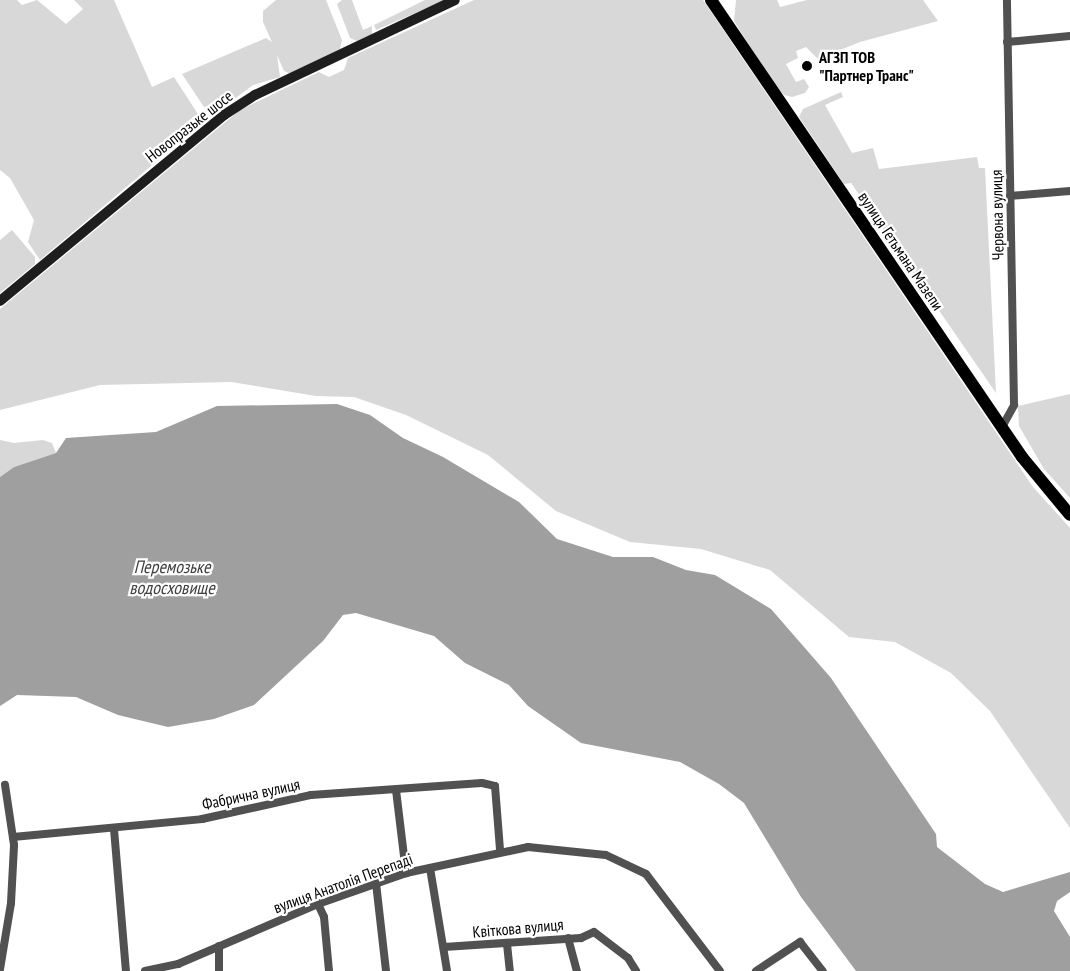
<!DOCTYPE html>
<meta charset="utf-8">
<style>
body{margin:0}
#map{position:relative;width:1070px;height:971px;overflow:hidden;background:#fff;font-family:"PT Sans Narrow",sans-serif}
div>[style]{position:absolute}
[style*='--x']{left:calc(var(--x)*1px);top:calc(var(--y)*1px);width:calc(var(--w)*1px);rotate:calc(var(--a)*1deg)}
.green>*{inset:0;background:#d8d8d8}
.water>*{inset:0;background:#9f9f9f}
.minor>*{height:8px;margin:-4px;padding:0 4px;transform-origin:4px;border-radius:4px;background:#515151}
.secondary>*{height:10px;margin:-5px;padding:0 5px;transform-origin:5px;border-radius:5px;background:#1e1e1e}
.trunk>*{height:12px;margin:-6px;padding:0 6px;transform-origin:6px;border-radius:6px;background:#000}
.dots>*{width:16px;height:16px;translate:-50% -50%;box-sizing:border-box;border:3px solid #fff;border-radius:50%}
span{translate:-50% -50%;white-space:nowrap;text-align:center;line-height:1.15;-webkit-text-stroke:4.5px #fff;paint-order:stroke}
.poi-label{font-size:16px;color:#000;font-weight:700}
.left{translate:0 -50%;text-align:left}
.street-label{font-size:16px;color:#000}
.water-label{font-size:18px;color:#404040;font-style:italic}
</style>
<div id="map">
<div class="green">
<i style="clip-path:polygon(0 0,17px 0,22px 5px,37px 0,66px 24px,83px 9px,74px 0,114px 0,152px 87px,174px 77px,203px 122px,40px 260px,28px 242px,34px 220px,10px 178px,0 170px)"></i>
<i style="clip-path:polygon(276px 0,326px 0,342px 40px,340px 49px,291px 74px,284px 71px,277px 55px,280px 77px,253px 85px,229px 103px,204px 107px,182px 74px,266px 38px,272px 42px,263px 22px,263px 11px)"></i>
<i style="clip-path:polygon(342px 0,352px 0,363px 30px,372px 26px,372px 34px,357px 41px,350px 38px,337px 4px)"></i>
<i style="clip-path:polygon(425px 0,445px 0,376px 30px,374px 25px)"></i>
<i style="clip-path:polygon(474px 0,703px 0,1033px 487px,1070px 528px,1070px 828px,990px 711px,951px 673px,895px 642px,849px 637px,770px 570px,701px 549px,630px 542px,556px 511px,488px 455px,406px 415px,354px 397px,316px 396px,231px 382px,100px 385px,0 410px,0 309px,240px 110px,319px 72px,329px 77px,344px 70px,348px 58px)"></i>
<i style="clip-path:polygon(736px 0,777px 0,780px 7px,807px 0,923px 0,938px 21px,860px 42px,818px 59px,806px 47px,796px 51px,798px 58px,786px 64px,796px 82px,804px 79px,809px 87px,805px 93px,792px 97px,784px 95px,770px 79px,734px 21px)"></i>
<i style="clip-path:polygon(841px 92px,843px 97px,825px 105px,852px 153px,873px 148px,879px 169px,977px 157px,979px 168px,985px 168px,996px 393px,851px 183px,844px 184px,799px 117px,803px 109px)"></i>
<i style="clip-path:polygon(12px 230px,35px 257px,35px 264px,0 293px,0 240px)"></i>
<i style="clip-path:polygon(1070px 394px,1070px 498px,1044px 469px,1019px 426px,1018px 406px)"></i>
<i style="clip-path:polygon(0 440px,14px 443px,43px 440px,52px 443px,56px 453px,14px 467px,0 477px)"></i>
</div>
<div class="water">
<i style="clip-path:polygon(337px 404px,370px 415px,403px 438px,443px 457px,519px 502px,557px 539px,613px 557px,653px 557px,686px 570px,715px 575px,771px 609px,831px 678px,936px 834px,937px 847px,985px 884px,1003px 892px,1070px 872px,1070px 892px,1057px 901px,1054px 911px,1070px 937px,1070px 971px,856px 971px,801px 897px,744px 803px,719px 784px,680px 762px,581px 743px,528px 706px,509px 685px,465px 663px,434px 636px,356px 613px,343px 615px,323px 641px,254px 705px,214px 719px,168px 727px,118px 715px,76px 697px,17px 695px,0 706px,0 477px,14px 467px,56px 453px,66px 438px,156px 432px,217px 406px)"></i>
</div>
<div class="minor">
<i style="--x:1007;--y:42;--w:63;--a:-5.4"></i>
<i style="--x:1010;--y:196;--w:60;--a:-4.8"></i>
<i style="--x:1002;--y:427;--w:25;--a:-61"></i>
<i style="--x:1014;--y:405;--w:405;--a:-91"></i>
<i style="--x:396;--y:790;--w:84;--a:83.1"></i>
<i style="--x:114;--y:829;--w:143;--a:85.2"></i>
<i style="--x:13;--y:837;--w:190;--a:-5.4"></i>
<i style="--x:202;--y:819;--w:112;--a:-12.4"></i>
<i style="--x:311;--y:795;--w:171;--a:-4"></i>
<i style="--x:482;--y:783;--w:13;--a:13"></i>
<i style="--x:495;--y:786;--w:64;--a:85.5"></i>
<i style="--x:430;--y:868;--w:104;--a:80.6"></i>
<i style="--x:376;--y:883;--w:89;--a:83.5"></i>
<i style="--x:318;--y:904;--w:14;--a:65"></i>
<i style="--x:324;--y:917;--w:54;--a:84.7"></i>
<i style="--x:568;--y:938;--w:34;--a:75"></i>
<i style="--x:507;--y:944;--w:27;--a:84"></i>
<i style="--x:219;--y:946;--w:25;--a:90"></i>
<i style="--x:444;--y:947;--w:137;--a:-3.8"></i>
<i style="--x:581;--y:938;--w:14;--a:-25"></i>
<i style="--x:594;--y:932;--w:43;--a:37.4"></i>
<i style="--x:628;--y:958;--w:15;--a:58"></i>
<i style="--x:0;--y:969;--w:67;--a:-80.5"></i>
<i style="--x:11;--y:903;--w:58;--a:-87"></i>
<i style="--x:14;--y:845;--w:61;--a:-98.5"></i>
<i style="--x:145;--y:971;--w:34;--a:-12"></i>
<i style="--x:178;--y:964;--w:152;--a:-23.2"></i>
<i style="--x:318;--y:904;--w:93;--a:-19.4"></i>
<i style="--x:406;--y:873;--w:125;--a:-12"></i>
<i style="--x:528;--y:847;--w:78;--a:5.9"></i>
<i style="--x:606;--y:855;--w:44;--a:25.4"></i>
<i style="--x:646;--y:874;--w:122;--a:52.7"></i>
<i style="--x:756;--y:971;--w:53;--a:-33.4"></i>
<i style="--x:800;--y:942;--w:37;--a:52"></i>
</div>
<div class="secondary">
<i style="--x:0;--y:301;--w:291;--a:-39.7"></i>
<i style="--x:224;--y:115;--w:37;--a:-33"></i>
<i style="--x:255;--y:95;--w:221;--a:-25.4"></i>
</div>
<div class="trunk">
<i style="--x:711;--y:0;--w:553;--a:55.76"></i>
<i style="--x:1022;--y:457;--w:75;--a:50.4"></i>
</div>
<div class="dots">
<i style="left:807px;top:66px;background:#000"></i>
</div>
<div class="poi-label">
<span class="left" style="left:819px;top:66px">АГЗП ТОВ<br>"Партнер Транс"</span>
</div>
<div class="street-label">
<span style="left:189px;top:126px;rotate:-38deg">Новопразьке шосе</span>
<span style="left:997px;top:215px;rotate:-91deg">Червона вулиця</span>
<span style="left:901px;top:251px;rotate:56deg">вулиця Гетьмана Мазепи</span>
<span style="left:251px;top:794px;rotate:-12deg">Фабрична вулиця</span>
<span style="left:343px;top:883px;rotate:-20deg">вулиця Анатолія Перепаді</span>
<span style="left:518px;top:928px;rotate:-5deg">Квіткова вулиця</span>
</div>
<div class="water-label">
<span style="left:172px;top:578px">Перемозьке<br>водосховище</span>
</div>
</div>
